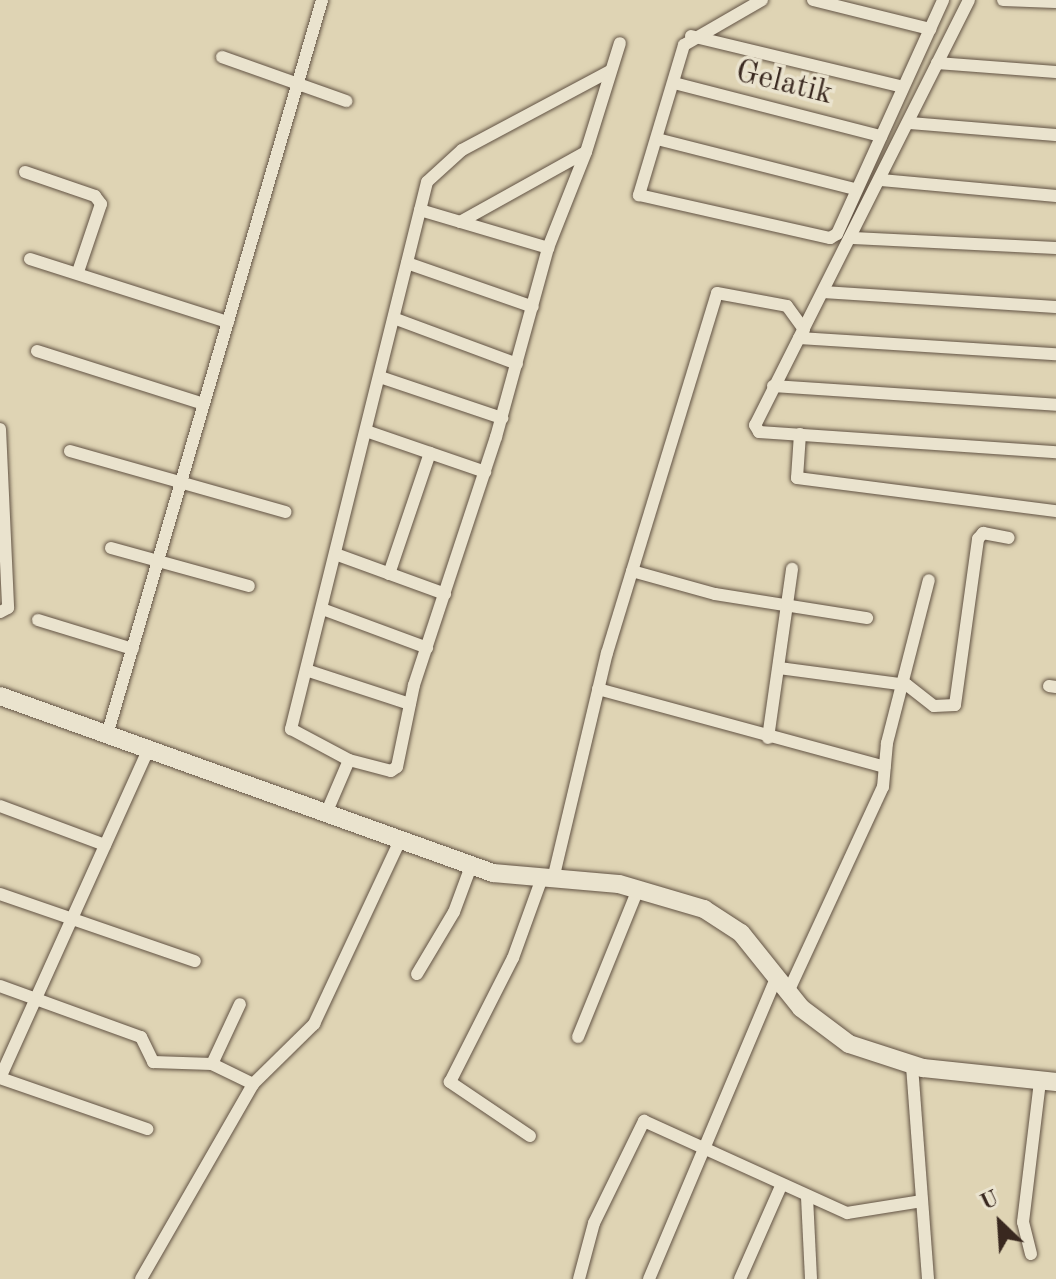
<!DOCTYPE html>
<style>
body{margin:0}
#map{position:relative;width:1056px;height:1279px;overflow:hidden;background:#dfd4b4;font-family:"Old Standard TT",serif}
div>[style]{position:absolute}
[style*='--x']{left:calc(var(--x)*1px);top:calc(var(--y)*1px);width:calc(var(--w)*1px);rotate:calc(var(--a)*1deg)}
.roads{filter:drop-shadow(0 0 2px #625344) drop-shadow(0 0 2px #625344)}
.street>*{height:12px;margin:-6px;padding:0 6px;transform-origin:6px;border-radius:6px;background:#eae3ce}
.secondary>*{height:18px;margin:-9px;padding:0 9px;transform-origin:9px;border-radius:9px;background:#eae3ce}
span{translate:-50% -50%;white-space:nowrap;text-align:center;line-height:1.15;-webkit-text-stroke:7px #eae3ce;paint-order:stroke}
.street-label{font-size:32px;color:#39281f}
.north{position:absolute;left:960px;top:1183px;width:80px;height:80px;-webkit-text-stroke:6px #eae3ce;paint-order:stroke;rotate:335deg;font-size:22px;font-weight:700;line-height:32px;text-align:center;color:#39281f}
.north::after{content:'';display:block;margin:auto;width:28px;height:36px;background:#39281f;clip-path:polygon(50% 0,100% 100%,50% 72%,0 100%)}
</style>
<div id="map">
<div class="roads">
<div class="street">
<i style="--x:762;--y:0;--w:90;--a:150"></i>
<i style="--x:684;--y:45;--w:157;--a:106.7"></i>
<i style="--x:639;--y:195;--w:196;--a:12.7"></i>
<i style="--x:830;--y:238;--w:8;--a:-30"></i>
<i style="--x:837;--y:234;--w:257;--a:-65.6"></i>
<i style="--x:813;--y:0;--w:121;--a:13.9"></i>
<i style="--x:969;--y:0;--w:476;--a:116.7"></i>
<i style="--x:755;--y:425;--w:8;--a:60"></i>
<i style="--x:759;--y:432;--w:298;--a:3.9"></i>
<i style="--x:1003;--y:0;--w:53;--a:2.2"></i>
<i style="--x:691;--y:36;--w:218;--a:13.5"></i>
<i style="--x:222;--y:57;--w:132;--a:19.5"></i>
<i style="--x:937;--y:63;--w:119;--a:4.3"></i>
<i style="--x:610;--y:71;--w:168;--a:151.9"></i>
<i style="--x:462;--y:150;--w:47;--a:137.6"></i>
<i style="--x:427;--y:182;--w:564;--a:103.96"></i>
<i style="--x:291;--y:729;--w:66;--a:28.1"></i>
<i style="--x:349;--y:760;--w:43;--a:14.7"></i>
<i style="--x:391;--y:771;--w:7;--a:-34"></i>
<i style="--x:397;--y:767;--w:84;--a:-78.3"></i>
<i style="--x:414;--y:685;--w:261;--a:-71.7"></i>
<i style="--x:496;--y:437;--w:196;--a:-74.6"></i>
<i style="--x:548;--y:248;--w:103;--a:-68.4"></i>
<i style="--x:586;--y:152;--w:114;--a:-72.7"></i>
<i style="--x:674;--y:83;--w:214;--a:14.4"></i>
<i style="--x:910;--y:123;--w:146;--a:4.7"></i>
<i style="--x:657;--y:139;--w:203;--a:14.2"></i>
<i style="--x:25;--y:172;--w:74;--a:18.9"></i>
<i style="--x:95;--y:196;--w:10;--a:53"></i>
<i style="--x:101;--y:204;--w:72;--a:108.7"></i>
<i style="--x:881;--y:180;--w:176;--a:5.2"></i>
<i style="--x:420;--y:210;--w:134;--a:16.5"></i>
<i style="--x:460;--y:222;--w:144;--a:-29.1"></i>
<i style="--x:853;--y:238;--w:203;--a:2.8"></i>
<i style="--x:30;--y:259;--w:208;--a:17.7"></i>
<i style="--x:407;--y:263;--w:133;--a:19.2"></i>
<i style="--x:823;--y:292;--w:233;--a:3.7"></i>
<i style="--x:396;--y:319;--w:129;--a:20.4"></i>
<i style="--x:799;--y:338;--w:257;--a:3.6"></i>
<i style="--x:37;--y:351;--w:175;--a:17.6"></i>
<i style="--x:383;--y:378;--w:126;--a:18.6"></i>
<i style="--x:773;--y:386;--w:284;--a:3.8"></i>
<i style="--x:0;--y:429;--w:179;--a:87.4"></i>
<i style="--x:8;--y:608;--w:9;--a:153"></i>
<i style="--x:369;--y:432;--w:123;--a:19"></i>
<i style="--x:800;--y:434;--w:44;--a:93.9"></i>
<i style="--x:797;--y:478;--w:261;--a:7.3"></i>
<i style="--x:70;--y:451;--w:224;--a:15.8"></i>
<i style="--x:111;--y:548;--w:143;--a:15.4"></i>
<i style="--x:338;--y:555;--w:114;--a:20"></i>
<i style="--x:632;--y:571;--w:86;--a:15.5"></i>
<i style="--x:715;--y:594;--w:154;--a:9"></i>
<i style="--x:389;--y:574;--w:128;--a:-71.3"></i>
<i style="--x:325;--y:610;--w:109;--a:20.4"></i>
<i style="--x:38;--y:620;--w:99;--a:17"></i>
<i style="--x:779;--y:668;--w:129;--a:7.6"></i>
<i style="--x:907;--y:685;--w:34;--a:38"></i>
<i style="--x:934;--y:706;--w:21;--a:-3"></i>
<i style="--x:955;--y:705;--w:168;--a:-82.1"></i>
<i style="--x:978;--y:539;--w:8;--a:-50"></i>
<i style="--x:983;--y:533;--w:26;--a:11"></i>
<i style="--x:309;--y:671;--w:106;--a:18.1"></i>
<i style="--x:1049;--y:686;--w:7;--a:8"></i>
<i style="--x:598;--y:689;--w:297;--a:15.2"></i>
<i style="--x:107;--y:735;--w:766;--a:-73.69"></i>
<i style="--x:768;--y:738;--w:171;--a:-81.9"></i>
<i style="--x:0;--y:806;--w:112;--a:20.4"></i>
<i style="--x:328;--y:809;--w:53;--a:-66.8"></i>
<i style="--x:554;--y:875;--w:228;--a:-76.6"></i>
<i style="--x:607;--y:653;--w:376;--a:-73"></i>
<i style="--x:717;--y:293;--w:71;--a:10.5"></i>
<i style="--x:787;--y:306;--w:29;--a:54"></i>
<i style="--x:0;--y:894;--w:206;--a:19"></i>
<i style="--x:417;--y:974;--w:72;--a:-59.2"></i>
<i style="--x:454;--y:912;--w:49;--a:-69.7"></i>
<i style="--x:0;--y:986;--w:150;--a:19.9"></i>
<i style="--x:141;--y:1037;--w:28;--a:64"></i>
<i style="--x:153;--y:1062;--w:59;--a:1.9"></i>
<i style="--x:212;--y:1064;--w:46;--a:26"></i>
<i style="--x:789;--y:990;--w:224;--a:-65.2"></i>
<i style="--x:883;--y:787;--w:44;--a:-84.8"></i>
<i style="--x:887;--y:743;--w:168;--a:-75.6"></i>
<i style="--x:578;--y:1037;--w:160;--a:-67.9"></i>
<i style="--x:212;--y:1064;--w:66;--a:-65"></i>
<i style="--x:912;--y:1066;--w:214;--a:85.7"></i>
<i style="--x:0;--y:1078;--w:360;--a:-65.7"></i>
<i style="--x:0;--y:1078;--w:156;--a:19.1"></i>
<i style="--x:530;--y:1136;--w:97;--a:-146"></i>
<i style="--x:450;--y:1082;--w:139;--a:-63.1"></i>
<i style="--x:513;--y:958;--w:88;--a:-70.1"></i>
<i style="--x:807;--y:1197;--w:82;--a:87.2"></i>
<i style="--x:1031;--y:1254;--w:33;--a:-104"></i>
<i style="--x:1023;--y:1222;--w:142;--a:-83.1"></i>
<i style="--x:141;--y:1279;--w:225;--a:-60.1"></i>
<i style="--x:253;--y:1084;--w:86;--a:-44.5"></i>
<i style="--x:314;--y:1024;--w:205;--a:-64.9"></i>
<i style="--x:579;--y:1279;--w:58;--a:-75"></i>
<i style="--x:594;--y:1223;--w:114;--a:-63.9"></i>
<i style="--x:644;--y:1121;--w:223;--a:24.4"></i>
<i style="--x:847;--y:1213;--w:76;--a:-9.1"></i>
<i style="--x:649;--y:1279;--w:329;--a:-67.1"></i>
<i style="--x:740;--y:1279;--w:102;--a:-66.2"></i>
</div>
<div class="secondary">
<i style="--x:0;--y:696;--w:524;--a:19.75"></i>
<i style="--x:493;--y:873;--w:126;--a:5"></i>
<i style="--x:619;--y:884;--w:89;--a:16.4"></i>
<i style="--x:704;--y:909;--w:44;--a:33"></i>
<i style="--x:741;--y:933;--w:96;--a:51.3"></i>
<i style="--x:801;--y:1008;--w:60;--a:36.9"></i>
<i style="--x:849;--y:1044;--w:78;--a:18"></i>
<i style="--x:923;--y:1068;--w:134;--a:6"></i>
</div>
</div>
<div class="street-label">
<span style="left:784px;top:84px;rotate:14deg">Gelatik</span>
</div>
<div class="north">U</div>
</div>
